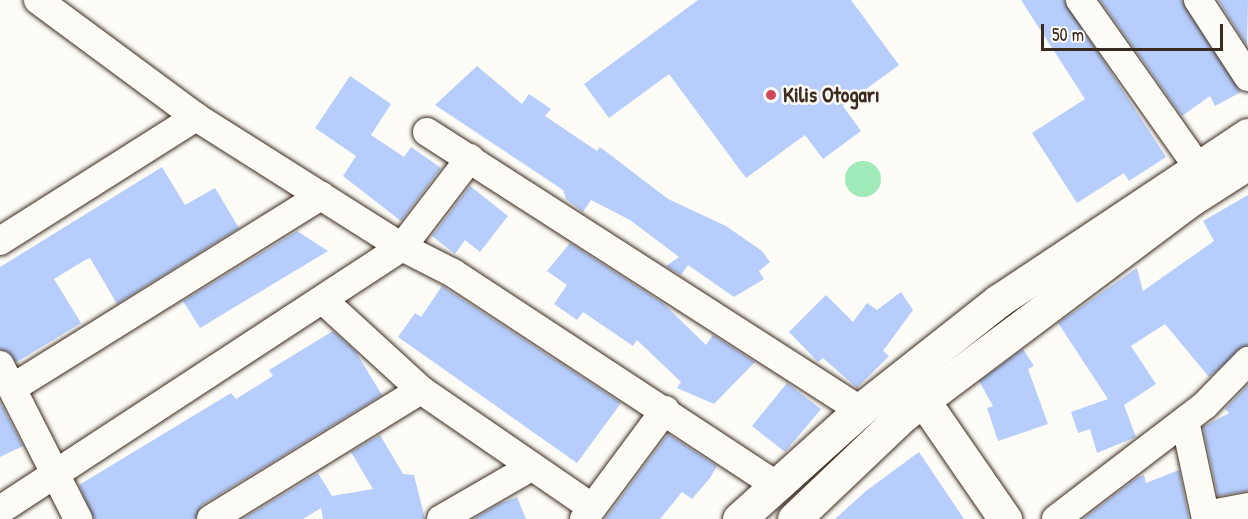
<!DOCTYPE html>
<meta charset="utf-8">
<style>
body{margin:0}
#map{position:relative;width:1248px;height:519px;overflow:hidden;background:#fdfcf7;font-family:"Patrick Hand",sans-serif}
div>[style]{position:absolute}
[style*='--x']{left:calc(var(--x)*1px);top:calc(var(--y)*1px);width:calc(var(--w)*1px);rotate:calc(var(--a)*1deg)}
.green>*{inset:0;background:#a0e9b8}
.round{border-radius:50%}
.building>*{inset:0;background:#b7cefc}
.roads{filter:drop-shadow(0 0 2px #3b2a1e) drop-shadow(0 0 2px #3b2a1e)}
.minor>*{height:28px;margin:-14px;padding:0 14px;transform-origin:14px;border-radius:14px;background:#fdfcf7}
.tertiary>*{height:33px;margin:-16.5px;padding:0 16.5px;transform-origin:16.5px;border-radius:16.5px;background:#fdfcf7}
.secondary>*{height:33px;margin:-16.5px;padding:0 16.5px;transform-origin:16.5px;border-radius:16.5px;background:#fdfcf7}
.dots>*{width:16px;height:16px;translate:-50% -50%;box-sizing:border-box;border:3px solid #fdfcf7;border-radius:50%}
span{translate:-50% -50%;white-space:nowrap;text-align:center;line-height:1.15;-webkit-text-stroke:5px #fdfcf7;paint-order:stroke}
.poi-label{font-size:21px;color:#3b2a1e;font-weight:700}
.left{translate:0 -50%;text-align:left}
.scale{position:absolute;left:1041px;top:24px;width:182px;height:27px;box-sizing:border-box;border:3px solid #3b2a1e;border-top:0;padding-left:8px;font-size:18px;line-height:21px;white-space:nowrap;color:#3b2a1e;-webkit-text-stroke:4px #fdfcf7;paint-order:stroke}
</style>
<div id="map">
<div class="green">
<i class="round" style="left:845px;top:161px;width:36px;height:36px"></i>
</div>
<div class="building">
<i style="clip-path:polygon(698px 0,851px 0,899px 65px,843px 106px,861px 131px,823px 159px,805px 135px,746px 178px,669px 74px,609px 118px,584px 84px)"></i>
<i style="clip-path:polygon(1021px 0,1064px 0,1166px 157px,1129px 181px,1124px 173px,1077px 203px,1032px 133px,1085px 99px)"></i>
<i style="clip-path:polygon(1100px 0,1182px 0,1241px 92px,1215px 106px,1210px 96px,1182px 116px)"></i>
<i style="clip-path:polygon(1218px 0,1248px 0,1247px 46px)"></i>
<i style="clip-path:polygon(477px 66px,522px 104px,529px 94px,551px 109px,545px 116px,597px 151px,600px 147px,668px 199px,726px 226px,762px 251px,770px 262px,759px 271px,764px 279px,734px 297px,688px 265px,681px 275px,666px 266px,679px 257px,630px 220px,591px 200px,583px 212px,566px 199px,563px 190px,435px 105px)"></i>
<i style="clip-path:polygon(350px 76px,391px 104px,371px 135px,404px 157px,411px 147px,441px 168px,401px 221px,343px 176px,356px 156px,315px 128px)"></i>
<i style="clip-path:polygon(162px 167px,185px 205px,215px 188px,239px 228px,117px 304px,90px 258px,85px 260px,54px 279px,81px 323px,17px 362px,0 349px,0 267px)"></i>
<i style="clip-path:polygon(470px 186px,508px 216px,480px 252px,465px 240px,455px 254px,432px 236px)"></i>
<i style="clip-path:polygon(1248px 195px,1248px 345px,1209px 377px,1165px 324px,1131px 346px,1156px 384px,1124px 405px,1136px 437px,1097px 453px,1090px 429px,1078px 433px,1071px 412px,1108px 399px,1058px 323px,1137px 268px,1143px 291px,1214px 241px,1203px 221px)"></i>
<i style="clip-path:polygon(297px 231px,328px 251px,200px 328px,183px 301px)"></i>
<i style="clip-path:polygon(570px 243px,664px 304px,706px 345px,713px 335px,755px 362px,714px 404px,677px 388px,681px 382px,637px 340px,633px 346px,583px 312px,577px 320px,554px 304px,567px 285px,547px 271px)"></i>
<i style="clip-path:polygon(442px 286px,621px 403px,577px 463px,398px 337px,415px 313px,421px 317px)"></i>
<i style="clip-path:polygon(901px 292px,913px 310px,883px 351px,889px 356px,857px 388px,823px 358px,818px 362px,789px 332px,826px 295px,853px 322px,867px 303px,877px 310px)"></i>
<i style="clip-path:polygon(333px 331px,356px 352px,382px 395px,202px 505px,195px 519px,94px 519px,79px 485px,231px 393px,236px 399px,273px 376px,269px 370px)"></i>
<i style="clip-path:polygon(1023px 349px,1034px 366px,1028px 369px,1048px 424px,998px 441px,987px 408px,993px 406px,979px 381px)"></i>
<i style="clip-path:polygon(787px 383px,821px 409px,785px 452px,752px 426px)"></i>
<i style="clip-path:polygon(1248px 385px,1248px 491px,1218px 496px,1203px 427px,1229px 413px,1225px 409px)"></i>
<i style="clip-path:polygon(0 402px,23px 446px,0 457px)"></i>
<i style="clip-path:polygon(668px 434px,717px 466px,710px 478px,692px 499px,682px 492px,660px 519px,605px 519px)"></i>
<i style="clip-path:polygon(380px 435px,403px 474px,414px 475px,425px 519px,323px 519px,321px 508px,303px 519px,243px 519px,318px 473px,332px 496px,373px 489px,351px 452px)"></i>
<i style="clip-path:polygon(919px 452px,964px 519px,835px 519px,866px 491px)"></i>
<i style="clip-path:polygon(1179px 470px,1189px 519px,1083px 519px,1138px 477px,1144px 475px,1146px 483px)"></i>
<i style="clip-path:polygon(517px 497px,526px 519px,474px 519px,499px 504px)"></i>
</div>
<div class="roads">
<div class="minor">
<i style="--x:38;--y:0;--w:197;--a:36.5"></i>
<i style="--x:196;--y:117;--w:244;--a:32.3"></i>
<i style="--x:402;--y:247;--w:57;--a:27"></i>
<i style="--x:453;--y:273;--w:383;--a:33.3"></i>
<i style="--x:1080;--y:0;--w:207;--a:54.8"></i>
<i style="--x:1198;--y:0;--w:92;--a:57"></i>
<i style="--x:427;--y:132;--w:515;--a:32.7"></i>
<i style="--x:0;--y:241;--w:232;--a:-32.3"></i>
<i style="--x:324;--y:301;--w:132;--a:42.5"></i>
<i style="--x:421;--y:390;--w:205;--a:34.5"></i>
<i style="--x:0;--y:365;--w:173;--a:63.1"></i>
<i style="--x:14;--y:387;--w:362;--a:-31.9"></i>
<i style="--x:1185;--y:421;--w:100;--a:77.9"></i>
<i style="--x:0;--y:510;--w:480;--a:-33.2"></i>
<i style="--x:402;--y:247;--w:112;--a:-52.6"></i>
<i style="--x:1206;--y:515;--w:43;--a:-10.8"></i>
<i style="--x:211;--y:519;--w:246;--a:-31.6"></i>
<i style="--x:441;--y:519;--w:104;--a:-30"></i>
<i style="--x:584;--y:519;--w:136;--a:-53.4"></i>
<i style="--x:1056;--y:519;--w:188;--a:-37.4"></i>
<i style="--x:1205;--y:405;--w:62;--a:-45.7"></i>
</div>
<div class="tertiary">
<i style="--x:923;--y:400;--w:145;--a:55.4"></i>
</div>
<div class="secondary">
<i style="--x:739;--y:519;--w:163;--a:-42"></i>
<i style="--x:860;--y:410;--w:176;--a:-38.3"></i>
<i style="--x:998;--y:301;--w:300;--a:-33.6"></i>
<i style="--x:794;--y:519;--w:148;--a:-43.6"></i>
<i style="--x:901;--y:417;--w:358;--a:-36.9"></i>
<i style="--x:1187;--y:202;--w:72;--a:-32.6"></i>
</div>
</div>
<div class="dots">
<i style="left:771px;top:95px;background:#d1495b"></i>
</div>
<div class="poi-label">
<span class="left" style="left:783px;top:95px">Kilis Otogarı</span>
</div>
<div class="scale">50 m</div>
</div>
